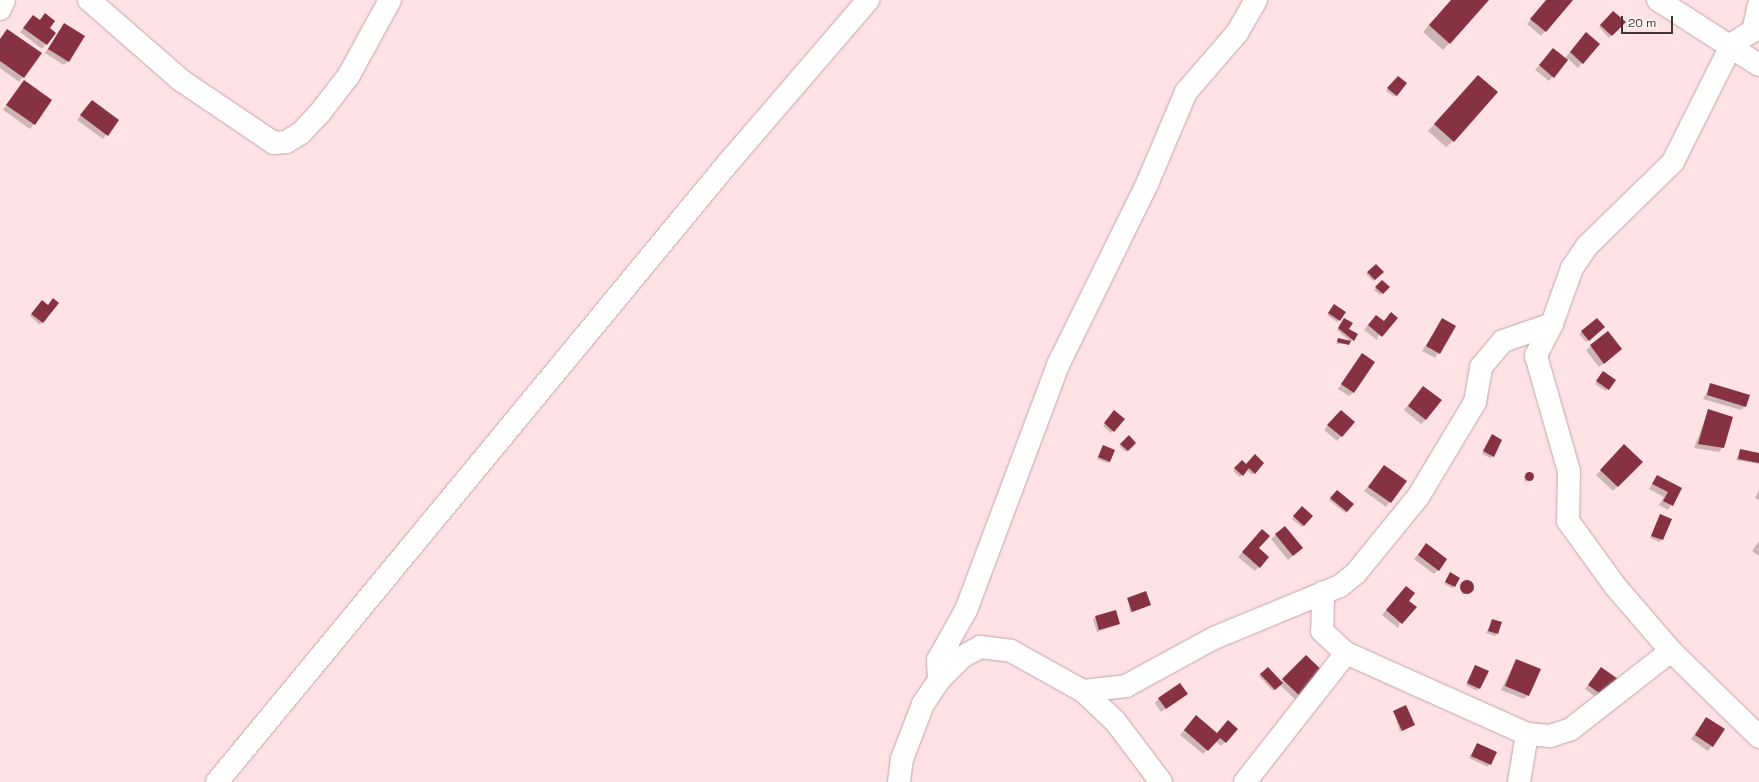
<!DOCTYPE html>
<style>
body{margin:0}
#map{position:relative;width:1759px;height:782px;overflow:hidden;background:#ffe2e5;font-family:"Space Grotesk",sans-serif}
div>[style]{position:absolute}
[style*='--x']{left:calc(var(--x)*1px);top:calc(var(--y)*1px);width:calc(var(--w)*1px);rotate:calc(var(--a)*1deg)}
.shadow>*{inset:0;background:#0003}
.building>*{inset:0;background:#863243}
.round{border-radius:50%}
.roads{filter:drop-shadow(0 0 1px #c0a5a8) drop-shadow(0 0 1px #c0a5a8)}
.minor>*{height:22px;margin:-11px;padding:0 11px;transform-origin:11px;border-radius:11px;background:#fff}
span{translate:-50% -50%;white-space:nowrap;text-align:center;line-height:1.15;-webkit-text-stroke:4px #fcf6f6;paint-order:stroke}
.scale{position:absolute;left:1621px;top:16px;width:52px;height:18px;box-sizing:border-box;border:2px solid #403536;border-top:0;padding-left:5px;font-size:12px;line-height:14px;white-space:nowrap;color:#403536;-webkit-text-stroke:3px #fcf6f6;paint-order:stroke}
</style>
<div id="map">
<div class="shadow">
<i style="clip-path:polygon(1451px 0,1488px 0,1443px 50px,1423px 32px)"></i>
<i style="clip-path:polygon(1547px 0,1572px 0,1541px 36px,1527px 24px)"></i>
<i style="clip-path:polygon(1613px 12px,1624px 22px,1609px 38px,1599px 27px)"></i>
<i style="clip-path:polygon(45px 14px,48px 28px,55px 33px,42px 49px,20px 32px,33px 16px,39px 21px)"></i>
<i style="clip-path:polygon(64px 24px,68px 61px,64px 65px,45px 53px)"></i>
<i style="clip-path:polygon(8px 30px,40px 53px,19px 82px,0 68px,0 39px)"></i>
<i style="clip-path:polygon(1582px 38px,1582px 63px,1578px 68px,1568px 59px,1549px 81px,1535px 70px,1553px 49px,1565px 58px)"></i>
<i style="clip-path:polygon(1396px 79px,1397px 95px,1395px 97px,1386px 91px)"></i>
<i style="clip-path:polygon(24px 81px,34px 124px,30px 129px,3px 110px)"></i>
<i style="clip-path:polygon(1472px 83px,1453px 141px,1446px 147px,1428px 131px)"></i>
<i style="clip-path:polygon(92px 101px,118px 120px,103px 139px,77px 120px)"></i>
<i style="clip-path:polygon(1376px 265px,1382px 272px,1373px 281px,1366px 274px)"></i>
<i style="clip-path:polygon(1382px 281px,1388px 287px,1380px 295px,1374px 290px)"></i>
<i style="clip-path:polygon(42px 302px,47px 306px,58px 303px,40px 325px,30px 316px)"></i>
<i style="clip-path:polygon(1332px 307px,1339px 320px,1337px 322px,1327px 315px)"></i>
<i style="clip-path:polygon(1344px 319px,1348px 330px,1356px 335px,1351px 342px,1337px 330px)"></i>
<i style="clip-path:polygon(1443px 319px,1455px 326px,1435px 358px,1422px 351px)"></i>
<i style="clip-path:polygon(1597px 319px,1603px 327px,1586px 342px,1579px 334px)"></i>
<i style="clip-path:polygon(1372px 320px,1383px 322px,1377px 340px,1364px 330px)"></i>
<i style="clip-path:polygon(1608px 333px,1621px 349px,1599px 367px,1586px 350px)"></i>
<i style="clip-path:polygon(1339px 339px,1349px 344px,1336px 344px)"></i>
<i style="clip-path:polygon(1362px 354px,1354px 392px,1349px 396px,1338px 389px)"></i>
<i style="clip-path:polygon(1601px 374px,1614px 380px,1606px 391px,1595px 384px)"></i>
<i style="clip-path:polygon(1711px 384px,1745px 406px,1741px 410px,1703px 399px)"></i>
<i style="clip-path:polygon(1423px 387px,1426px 419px,1421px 424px,1404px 410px)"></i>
<i style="clip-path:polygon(1708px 411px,1723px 447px,1719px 452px,1694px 448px)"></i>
<i style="clip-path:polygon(1112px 414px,1123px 419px,1111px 433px,1103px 426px)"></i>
<i style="clip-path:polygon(1336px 415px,1353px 422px,1337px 441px,1324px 430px)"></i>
<i style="clip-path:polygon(1492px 435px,1493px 456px,1491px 458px,1482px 454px)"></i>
<i style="clip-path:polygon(1129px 437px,1135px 443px,1126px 452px,1119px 446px)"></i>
<i style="clip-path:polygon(1103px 446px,1110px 461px,1108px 463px,1097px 459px)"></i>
<i style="clip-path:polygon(1624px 446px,1641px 462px,1613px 491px,1596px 475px)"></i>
<i style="clip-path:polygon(1740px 450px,1759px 454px,1759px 464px,1736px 460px)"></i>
<i style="clip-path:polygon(1242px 461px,1246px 465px,1263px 463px,1252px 475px,1247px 470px,1240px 477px,1233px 471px)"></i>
<i style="clip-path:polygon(1384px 466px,1405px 481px,1386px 507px,1364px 491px)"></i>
<i style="clip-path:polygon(1530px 473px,1532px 478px,1525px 482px,1524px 476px)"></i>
<i style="clip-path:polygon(1657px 476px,1681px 488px,1668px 510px,1659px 505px,1664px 497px,1649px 489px)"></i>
<i style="clip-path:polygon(1759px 490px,1759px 500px,1755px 498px)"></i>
<i style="clip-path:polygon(1337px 491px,1353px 504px,1345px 513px,1329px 500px)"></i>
<i style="clip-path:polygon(1302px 507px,1312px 516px,1302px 527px,1292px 519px)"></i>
<i style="clip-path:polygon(1660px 515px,1670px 519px,1660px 542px,1650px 538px)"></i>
<i style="clip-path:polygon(1285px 527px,1297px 552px,1288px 560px,1271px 539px)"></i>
<i style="clip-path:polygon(1258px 534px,1259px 567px,1255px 571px,1238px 557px)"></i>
<i style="clip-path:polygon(1759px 541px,1759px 556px,1752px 551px)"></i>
<i style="clip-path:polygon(1422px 549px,1438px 570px,1434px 574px,1414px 559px)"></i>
<i style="clip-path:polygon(1450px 574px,1454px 587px,1452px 588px,1444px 584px)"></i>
<i style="clip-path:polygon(1463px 583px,1471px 584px,1469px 594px,1462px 594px)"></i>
<i style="clip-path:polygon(1402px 591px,1407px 601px,1398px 628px,1382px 615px)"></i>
<i style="clip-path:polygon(1128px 599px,1150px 605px,1130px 613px)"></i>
<i style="clip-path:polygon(1115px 611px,1119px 624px,1097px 632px,1093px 619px)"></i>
<i style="clip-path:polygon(1493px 620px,1501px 623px,1495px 636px,1486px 633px)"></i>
<i style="clip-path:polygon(1306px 656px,1298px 702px,1280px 685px,1273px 691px,1259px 676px,1268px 668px,1281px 682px)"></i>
<i style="clip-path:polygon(1516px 660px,1528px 695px,1524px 699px,1501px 690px)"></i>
<i style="clip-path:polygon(1475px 666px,1487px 671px,1477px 691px,1466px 685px)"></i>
<i style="clip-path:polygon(1601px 668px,1600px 700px,1585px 689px)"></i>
<i style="clip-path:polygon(1186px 694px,1161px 712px,1155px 703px,1159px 698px)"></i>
<i style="clip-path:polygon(1394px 712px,1414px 724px,1400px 732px)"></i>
<i style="clip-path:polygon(1196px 717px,1225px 742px,1221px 746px,1215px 741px,1203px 754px,1180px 735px)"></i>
<i style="clip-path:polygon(1706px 718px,1712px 746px,1708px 751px,1691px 739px)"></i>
<i style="clip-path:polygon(1477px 744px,1495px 752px,1488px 767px,1469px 758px)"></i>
</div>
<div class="building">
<i style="clip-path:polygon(1451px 0,1489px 0,1450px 44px,1429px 25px)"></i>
<i style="clip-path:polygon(1546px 0,1573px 0,1546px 32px,1530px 19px)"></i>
<i style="clip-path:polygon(1613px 11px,1626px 22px,1612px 36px,1600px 25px)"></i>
<i style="clip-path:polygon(45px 13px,55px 21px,50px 28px,56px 33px,47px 45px,23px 28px,33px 15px,40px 20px)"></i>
<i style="clip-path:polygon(64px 23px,85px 36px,69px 62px,48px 49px)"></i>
<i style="clip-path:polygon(7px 29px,42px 53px,24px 78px,0 61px,0 39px)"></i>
<i style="clip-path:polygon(1586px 32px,1600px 44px,1583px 64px,1570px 52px)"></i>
<i style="clip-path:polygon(1553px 48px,1568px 60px,1554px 78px,1539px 65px)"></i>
<i style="clip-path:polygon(1478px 75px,1498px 92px,1454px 142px,1434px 124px)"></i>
<i style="clip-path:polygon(1398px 76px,1407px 83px,1397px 96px,1387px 88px)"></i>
<i style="clip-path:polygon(24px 80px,52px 100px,35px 125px,6px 105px)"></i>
<i style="clip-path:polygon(92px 100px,119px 120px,108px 136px,80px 115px)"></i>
<i style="clip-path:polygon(1376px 264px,1384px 272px,1375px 280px,1367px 272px)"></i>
<i style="clip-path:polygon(1382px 280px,1390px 287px,1383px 294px,1375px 287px)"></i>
<i style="clip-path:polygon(53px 298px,59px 303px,43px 323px,31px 314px,42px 300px,48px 305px)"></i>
<i style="clip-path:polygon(1334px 304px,1346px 312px,1340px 321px,1328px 313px)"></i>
<i style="clip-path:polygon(1391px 312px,1398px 318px,1382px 337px,1368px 325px,1376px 315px,1384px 321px)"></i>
<i style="clip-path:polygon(1344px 318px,1353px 323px,1349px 329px,1358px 334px,1354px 341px,1338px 328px)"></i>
<i style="clip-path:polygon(1442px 318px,1456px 326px,1440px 354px,1426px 346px)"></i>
<i style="clip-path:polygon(1597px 318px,1605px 327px,1589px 341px,1581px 331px)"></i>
<i style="clip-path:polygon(1608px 331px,1622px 349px,1604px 364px,1590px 345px)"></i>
<i style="clip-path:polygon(1338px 338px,1351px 341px,1349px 345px,1337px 342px)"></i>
<i style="clip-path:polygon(1362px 353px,1375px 362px,1354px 393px,1341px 384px)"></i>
<i style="clip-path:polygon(1603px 371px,1616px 380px,1609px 390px,1596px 381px)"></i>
<i style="clip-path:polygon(1710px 383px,1750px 395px,1746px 407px,1707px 395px)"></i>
<i style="clip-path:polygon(1423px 386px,1442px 400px,1426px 420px,1408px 406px)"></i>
<i style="clip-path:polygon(1708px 409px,1733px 417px,1724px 448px,1698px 444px)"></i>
<i style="clip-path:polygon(1114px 410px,1125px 419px,1114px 432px,1104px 423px)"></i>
<i style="clip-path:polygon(1341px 410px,1355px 422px,1342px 437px,1327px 425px)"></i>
<i style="clip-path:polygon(1492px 434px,1502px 440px,1494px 457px,1483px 451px)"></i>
<i style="clip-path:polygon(1129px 435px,1136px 443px,1128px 451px,1120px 444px)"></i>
<i style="clip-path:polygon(1624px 444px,1643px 462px,1618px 487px,1600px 470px)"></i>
<i style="clip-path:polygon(1103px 445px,1115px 450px,1110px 462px,1098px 457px)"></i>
<i style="clip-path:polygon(1740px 449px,1759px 453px,1759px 463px,1738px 459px)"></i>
<i style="clip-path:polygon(1255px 454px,1264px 463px,1255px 474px,1249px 468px,1243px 476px,1234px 468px,1242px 460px,1246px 464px)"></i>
<i style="clip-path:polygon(1384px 465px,1407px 481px,1391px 503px,1368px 487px)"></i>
<i class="round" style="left:1524.5px;top:471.5px;width:9px;height:9px"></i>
<i style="clip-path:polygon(1657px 475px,1682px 488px,1673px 506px,1663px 501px,1668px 492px,1652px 484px)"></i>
<i style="clip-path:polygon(1337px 490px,1354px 504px,1347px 512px,1330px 498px)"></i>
<i style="clip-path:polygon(1302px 506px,1313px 516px,1304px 526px,1293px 516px)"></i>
<i style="clip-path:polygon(1660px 514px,1672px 519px,1663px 540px,1651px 536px)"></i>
<i style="clip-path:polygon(1285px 526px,1303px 548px,1293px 556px,1275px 534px)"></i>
<i style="clip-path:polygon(1262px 529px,1270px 536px,1259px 548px,1269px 557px,1260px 568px,1242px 552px)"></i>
<i style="clip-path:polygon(1426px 543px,1447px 559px,1439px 571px,1418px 555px)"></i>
<i style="clip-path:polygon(1450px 572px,1460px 578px,1455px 587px,1445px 582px)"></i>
<i class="round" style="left:1460px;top:580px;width:14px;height:14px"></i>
<i style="clip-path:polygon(1406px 586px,1415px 593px,1409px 601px,1417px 607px,1402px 624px,1386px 610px)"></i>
<i style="clip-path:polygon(1146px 591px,1151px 605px,1132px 612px,1127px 598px)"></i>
<i style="clip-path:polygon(1116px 610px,1120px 624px,1099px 630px,1095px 616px)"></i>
<i style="clip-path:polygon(1492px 619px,1502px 622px,1498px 634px,1488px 631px)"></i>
<i style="clip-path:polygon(1306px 655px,1326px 674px,1303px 699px,1282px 679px)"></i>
<i style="clip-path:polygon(1516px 659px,1541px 669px,1529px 696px,1505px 686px)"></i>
<i style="clip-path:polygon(1475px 665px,1489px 671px,1480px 689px,1467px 683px)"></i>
<i style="clip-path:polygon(1268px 667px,1283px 683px,1275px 690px,1260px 674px)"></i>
<i style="clip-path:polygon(1601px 667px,1618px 679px,1605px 697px,1588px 685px)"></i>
<i style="clip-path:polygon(1180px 683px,1188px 694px,1166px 709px,1158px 698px)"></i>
<i style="clip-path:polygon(1406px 705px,1415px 725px,1402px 731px,1393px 711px)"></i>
<i style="clip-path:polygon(1196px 715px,1217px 733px,1228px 720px,1238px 729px,1226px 743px,1220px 738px,1208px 751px,1184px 730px)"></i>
<i style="clip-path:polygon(1706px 717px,1725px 729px,1713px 747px,1695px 735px)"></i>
<i style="clip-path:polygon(1477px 743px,1497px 752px,1491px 765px,1471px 756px)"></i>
</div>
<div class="roads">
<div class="minor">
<i style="--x:89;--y:0;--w:123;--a:41.1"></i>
<i style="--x:182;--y:81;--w:111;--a:34"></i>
<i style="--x:274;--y:143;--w:12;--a:-5"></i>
<i style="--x:286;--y:142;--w:17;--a:-31"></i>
<i style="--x:301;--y:133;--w:26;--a:-47"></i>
<i style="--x:319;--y:114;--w:49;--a:-52.4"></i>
<i style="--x:349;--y:75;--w:85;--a:-61.3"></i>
<i style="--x:1658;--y:0;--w:120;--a:32.8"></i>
<i style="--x:0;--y:9;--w:10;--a:-66"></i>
<i style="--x:1759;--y:27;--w:32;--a:148"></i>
<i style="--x:1732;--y:44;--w:132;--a:116.6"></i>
<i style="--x:1673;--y:162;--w:120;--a:135.7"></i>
<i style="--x:1587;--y:246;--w:27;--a:124"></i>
<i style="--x:1572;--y:268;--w:59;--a:109.7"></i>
<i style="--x:1552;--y:324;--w:36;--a:117"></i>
<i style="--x:1536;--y:356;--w:120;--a:74"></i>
<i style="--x:1569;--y:471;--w:50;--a:91.1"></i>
<i style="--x:1568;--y:521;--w:80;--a:54.1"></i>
<i style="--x:1615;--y:586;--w:86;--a:49.3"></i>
<i style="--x:1671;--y:651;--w:123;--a:44.3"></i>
<i style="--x:1753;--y:31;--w:27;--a:-77"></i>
<i style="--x:1323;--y:592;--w:39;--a:91"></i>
<i style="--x:1322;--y:631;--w:33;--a:43"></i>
<i style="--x:1346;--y:653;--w:198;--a:24.1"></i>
<i style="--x:1527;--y:734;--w:23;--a:5"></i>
<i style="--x:1550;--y:736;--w:22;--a:-18"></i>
<i style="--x:1571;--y:729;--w:127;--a:-38"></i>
<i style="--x:939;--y:680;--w:33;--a:-45"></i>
<i style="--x:962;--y:657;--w:21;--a:-29"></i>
<i style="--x:980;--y:647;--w:31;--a:7"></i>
<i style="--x:1011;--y:651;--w:82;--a:29.1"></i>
<i style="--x:1083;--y:691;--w:44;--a:43.2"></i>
<i style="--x:1115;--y:721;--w:76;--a:53"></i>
<i style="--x:1083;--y:691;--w:43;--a:-6.6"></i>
<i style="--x:1126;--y:686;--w:100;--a:-28.6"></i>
<i style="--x:1214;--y:638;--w:136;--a:-22.4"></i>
<i style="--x:1340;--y:586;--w:21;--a:-39"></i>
<i style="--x:1356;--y:573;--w:98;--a:-50.8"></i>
<i style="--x:1418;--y:497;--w:111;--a:-59"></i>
<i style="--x:1475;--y:402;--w:36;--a:-80"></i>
<i style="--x:1481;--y:367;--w:34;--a:-50"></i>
<i style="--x:1503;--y:341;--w:52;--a:-19.1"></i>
<i style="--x:217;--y:782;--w:803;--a:-50.46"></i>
<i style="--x:728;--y:163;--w:215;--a:-49.3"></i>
<i style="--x:899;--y:782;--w:23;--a:-83"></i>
<i style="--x:902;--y:759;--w:59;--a:-69.1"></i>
<i style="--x:923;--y:704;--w:29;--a:-56"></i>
<i style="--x:939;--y:680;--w:20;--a:-93"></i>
<i style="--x:938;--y:660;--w:57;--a:-60.8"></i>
<i style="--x:966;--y:610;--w:262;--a:-69.4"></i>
<i style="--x:1058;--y:365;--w:202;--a:-63.8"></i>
<i style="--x:1147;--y:184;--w:100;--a:-67"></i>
<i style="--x:1186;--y:92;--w:78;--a:-49.2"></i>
<i style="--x:1237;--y:33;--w:38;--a:-60"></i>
<i style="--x:1245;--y:782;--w:164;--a:-51.9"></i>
<i style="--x:1519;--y:782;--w:49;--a:-80.5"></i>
</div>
</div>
<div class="scale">20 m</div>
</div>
